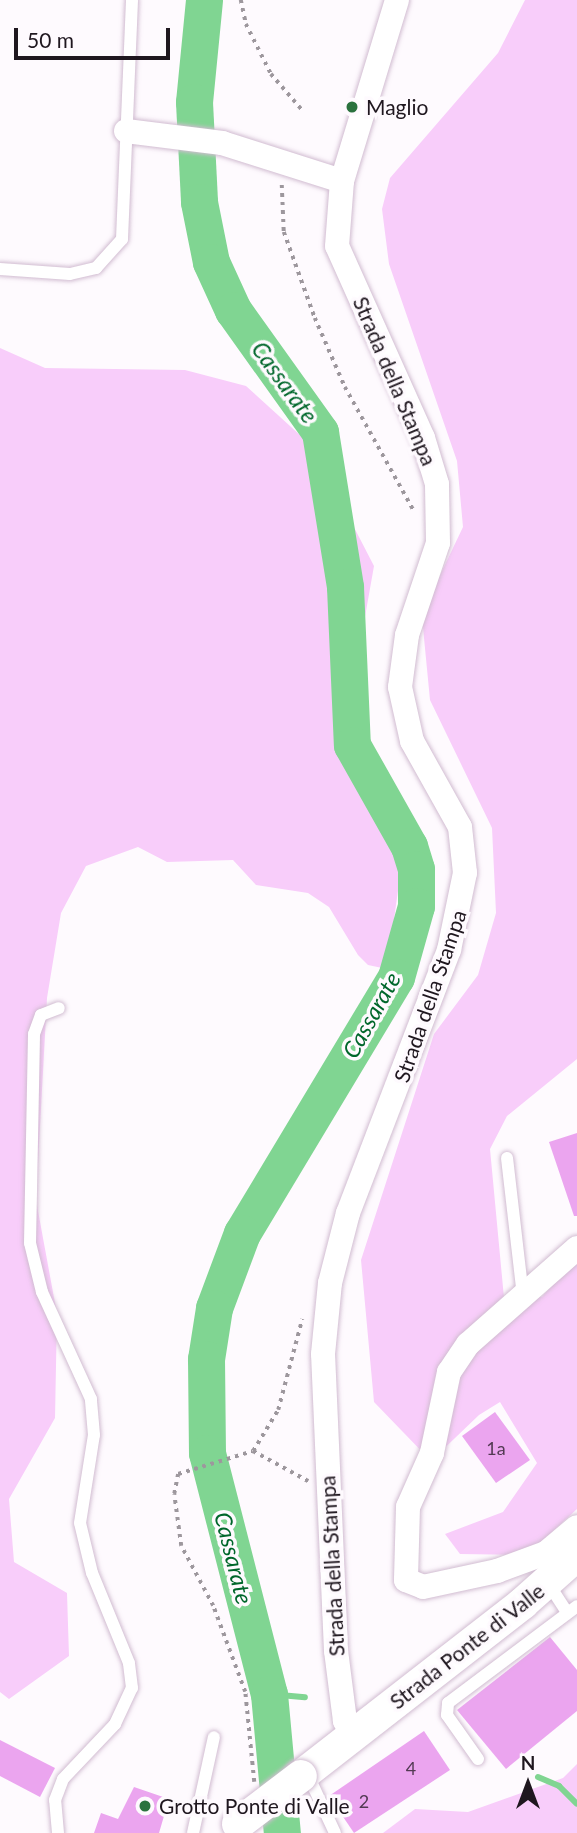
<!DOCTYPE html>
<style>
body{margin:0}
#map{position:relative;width:577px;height:1833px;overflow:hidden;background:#fefafe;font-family:Lato,sans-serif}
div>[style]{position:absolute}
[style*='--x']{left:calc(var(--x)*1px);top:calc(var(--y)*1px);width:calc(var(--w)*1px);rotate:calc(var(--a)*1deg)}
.green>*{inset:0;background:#f8cdfa}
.stream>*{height:6px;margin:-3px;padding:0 3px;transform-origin:3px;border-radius:3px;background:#80d592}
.river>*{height:37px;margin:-18.5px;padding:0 18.5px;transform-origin:18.5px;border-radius:18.5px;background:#80d592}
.building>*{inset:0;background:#eba5ef}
.path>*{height:3.5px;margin-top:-1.75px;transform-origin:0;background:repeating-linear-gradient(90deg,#9d979d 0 3.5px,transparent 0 8.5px)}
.roads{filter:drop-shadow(0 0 2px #d1bcd1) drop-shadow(0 0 2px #d1bcd1)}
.service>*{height:12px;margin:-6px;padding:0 6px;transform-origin:6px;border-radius:6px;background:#fff}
.minor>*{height:24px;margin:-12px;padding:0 12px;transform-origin:12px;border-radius:12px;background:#fff}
.tertiary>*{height:32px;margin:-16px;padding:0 16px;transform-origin:16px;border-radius:16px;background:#fff}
.bridges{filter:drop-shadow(0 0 2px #d1bcd1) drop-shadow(0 0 2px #d1bcd1)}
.tertiary-bridge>*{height:32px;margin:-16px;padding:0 16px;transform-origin:16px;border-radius:16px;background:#fff}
.dots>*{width:19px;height:19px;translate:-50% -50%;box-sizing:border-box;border:4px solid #fefafe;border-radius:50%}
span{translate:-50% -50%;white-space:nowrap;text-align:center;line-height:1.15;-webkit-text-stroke:7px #fefafe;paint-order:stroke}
.number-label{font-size:18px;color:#523a53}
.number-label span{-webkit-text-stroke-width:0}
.poi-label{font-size:21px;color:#1f171f}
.left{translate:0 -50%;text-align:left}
.street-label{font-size:21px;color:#1f171f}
.water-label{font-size:23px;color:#00672b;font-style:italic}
.north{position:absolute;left:493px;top:1749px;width:70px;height:70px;-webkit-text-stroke:5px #fefafe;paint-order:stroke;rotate:0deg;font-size:19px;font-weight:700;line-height:28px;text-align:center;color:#1f171f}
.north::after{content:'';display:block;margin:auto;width:24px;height:32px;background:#1f171f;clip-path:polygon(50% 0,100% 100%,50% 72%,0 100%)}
.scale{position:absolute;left:14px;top:28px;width:156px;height:32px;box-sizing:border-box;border:4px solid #1f171f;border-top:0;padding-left:9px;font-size:21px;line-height:24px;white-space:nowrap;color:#1f171f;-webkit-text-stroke:5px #fefafe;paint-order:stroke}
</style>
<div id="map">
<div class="green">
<i style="clip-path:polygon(525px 0,577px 0,577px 1059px,507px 1116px,490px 1149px,504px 1298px,542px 1297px,577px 1256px,577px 1509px,527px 1555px,460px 1554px,445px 1534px,503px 1512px,537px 1463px,500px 1402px,479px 1415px,431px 1461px,374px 1402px,361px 1260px,434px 1034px,478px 975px,496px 913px,492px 828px,430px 700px,424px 638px,422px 613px,463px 527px,457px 461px,389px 264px,382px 209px,390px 178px,498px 53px)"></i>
<i style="clip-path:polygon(0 348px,45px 368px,185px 370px,246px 386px,312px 446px,374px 566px,360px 645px,356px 732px,405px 841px,387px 969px,368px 965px,358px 955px,329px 907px,308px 893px,256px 885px,233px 860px,167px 862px,138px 847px,86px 866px,61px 913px,47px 998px,36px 1200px,57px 1314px,55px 1418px,9px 1499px,14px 1562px,67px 1593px,69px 1656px,9px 1699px,0 1692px)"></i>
<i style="clip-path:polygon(577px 1764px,577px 1833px,383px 1833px,415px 1809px,468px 1812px,563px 1778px)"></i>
</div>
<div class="stream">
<i style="--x:269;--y:1694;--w:36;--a:5"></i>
<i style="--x:538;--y:1777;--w:23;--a:23"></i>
<i style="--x:559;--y:1786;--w:25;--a:45"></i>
</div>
<div class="river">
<i style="--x:204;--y:0;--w:102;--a:95.6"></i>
<i style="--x:194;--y:102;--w:100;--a:87.1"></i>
<i style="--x:199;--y:202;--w:61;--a:78.7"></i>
<i style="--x:211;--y:262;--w:53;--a:65.4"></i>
<i style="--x:233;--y:310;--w:150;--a:54.5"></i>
<i style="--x:320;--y:432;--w:157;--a:80.8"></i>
<i style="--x:345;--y:587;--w:158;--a:87.5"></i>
<i style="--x:352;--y:745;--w:116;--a:60.6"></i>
<i style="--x:409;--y:846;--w:24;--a:73"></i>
<i style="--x:416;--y:869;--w:37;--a:90"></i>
<i style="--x:416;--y:906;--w:74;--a:105.7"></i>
<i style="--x:396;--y:977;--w:299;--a:121"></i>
<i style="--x:242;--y:1233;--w:80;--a:110.5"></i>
<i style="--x:214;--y:1308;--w:52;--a:98.9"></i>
<i style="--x:206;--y:1359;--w:94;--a:89.4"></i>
<i style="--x:207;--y:1453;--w:249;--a:75.6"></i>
<i style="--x:269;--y:1694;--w:140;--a:84.7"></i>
</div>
<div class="building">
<i style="clip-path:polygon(577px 1133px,577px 1216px,574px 1216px,549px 1142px)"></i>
<i style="clip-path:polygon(495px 1412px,530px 1460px,496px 1483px,462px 1436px)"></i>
<i style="clip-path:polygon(550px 1637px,577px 1670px,577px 1711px,506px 1769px,457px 1710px)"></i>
<i style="clip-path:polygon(424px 1731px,450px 1770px,354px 1833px,329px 1796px)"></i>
<i style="clip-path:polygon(0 1740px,55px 1768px,40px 1797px,0 1776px)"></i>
<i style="clip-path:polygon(134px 1787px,169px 1799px,159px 1833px,94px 1833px,101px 1813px,118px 1819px)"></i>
</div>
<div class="path">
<i style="--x:241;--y:0;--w:25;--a:78"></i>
<i style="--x:246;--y:24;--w:56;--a:63.4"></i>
<i style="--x:271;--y:74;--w:49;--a:49.1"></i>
<i style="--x:282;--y:185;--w:47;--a:87.6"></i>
<i style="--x:284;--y:232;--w:91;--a:70.2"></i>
<i style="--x:315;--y:318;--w:75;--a:66.5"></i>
<i style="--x:345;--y:387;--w:142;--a:60.9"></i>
<i style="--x:253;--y:1451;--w:48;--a:-58.6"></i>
<i style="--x:278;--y:1410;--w:94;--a:-75.2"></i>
<i style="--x:254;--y:1782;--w:90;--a:-95.7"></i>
<i style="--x:245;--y:1692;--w:92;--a:-110.4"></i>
<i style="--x:213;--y:1606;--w:68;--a:-118.1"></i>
<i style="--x:181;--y:1546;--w:52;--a:-97.7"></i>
<i style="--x:174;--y:1494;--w:20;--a:-79"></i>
<i style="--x:178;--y:1474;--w:78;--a:-17"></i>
<i style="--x:253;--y:1451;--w:63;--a:28.6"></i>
</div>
<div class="roads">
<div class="service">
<i style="--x:0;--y:269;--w:70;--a:4.1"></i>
<i style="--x:70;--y:274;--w:27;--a:-13"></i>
<i style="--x:96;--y:268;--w:39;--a:-48"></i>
<i style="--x:122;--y:239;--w:239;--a:-87.6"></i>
<i style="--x:507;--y:1158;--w:139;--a:83.4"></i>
<i style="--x:548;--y:1583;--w:35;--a:57"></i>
<i style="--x:478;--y:1759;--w:54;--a:-125.2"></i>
<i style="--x:447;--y:1715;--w:12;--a:-85"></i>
<i style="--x:448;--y:1703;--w:161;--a:-36.9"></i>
<i style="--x:307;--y:1773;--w:66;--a:65"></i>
<i style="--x:58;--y:1833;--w:33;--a:-95"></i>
<i style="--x:55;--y:1800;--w:22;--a:-69"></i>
<i style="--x:63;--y:1779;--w:76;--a:-46.6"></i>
<i style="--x:115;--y:1724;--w:40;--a:-65"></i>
<i style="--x:132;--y:1688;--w:25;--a:-97"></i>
<i style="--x:129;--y:1663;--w:97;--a:-112.3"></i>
<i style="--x:92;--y:1573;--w:51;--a:-103.5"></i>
<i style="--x:80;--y:1523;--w:89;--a:-81"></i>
<i style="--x:94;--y:1435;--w:36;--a:-95"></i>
<i style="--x:91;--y:1399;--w:118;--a:-114.6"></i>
<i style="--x:42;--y:1292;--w:50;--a:-103.8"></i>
<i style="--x:30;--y:1243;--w:209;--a:-88.9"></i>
<i style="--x:34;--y:1034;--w:20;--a:-70"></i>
<i style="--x:41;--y:1015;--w:19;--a:-21"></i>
<i style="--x:193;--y:1833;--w:98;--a:-77.7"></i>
</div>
<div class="minor">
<i style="--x:126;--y:131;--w:97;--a:7.1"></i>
<i style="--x:222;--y:143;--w:126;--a:17.6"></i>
<i style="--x:577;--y:1248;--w:145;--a:138.6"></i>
<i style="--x:468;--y:1344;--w:34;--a:124"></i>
<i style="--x:449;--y:1372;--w:83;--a:101.9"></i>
<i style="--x:432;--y:1453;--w:59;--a:114"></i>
<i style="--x:408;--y:1507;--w:73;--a:91.6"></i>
<i style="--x:406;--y:1580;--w:18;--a:22"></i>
<i style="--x:423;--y:1587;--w:76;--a:-12.2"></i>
<i style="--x:497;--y:1571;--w:52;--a:-20.2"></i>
<i style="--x:546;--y:1553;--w:40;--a:-40"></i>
<i style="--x:354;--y:1734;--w:16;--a:-125"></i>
<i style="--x:345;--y:1721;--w:71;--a:-97.3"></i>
<i style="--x:336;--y:1651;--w:297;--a:-92.5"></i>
<i style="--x:323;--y:1354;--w:71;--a:-84.4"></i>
<i style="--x:330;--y:1283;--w:72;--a:-75.6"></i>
<i style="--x:348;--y:1213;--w:282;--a:-69"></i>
<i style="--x:449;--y:950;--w:79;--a:-78.3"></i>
<i style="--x:465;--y:873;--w:46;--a:-96.2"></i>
<i style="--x:460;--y:827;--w:98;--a:-119.2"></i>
<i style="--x:412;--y:741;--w:55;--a:-102.5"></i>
<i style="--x:400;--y:687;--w:52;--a:-82.3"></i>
<i style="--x:407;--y:635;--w:97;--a:-71.4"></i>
<i style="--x:438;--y:543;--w:59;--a:-91"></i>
<i style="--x:437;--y:484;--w:48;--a:-106.9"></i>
<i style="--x:423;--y:438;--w:210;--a:-114.1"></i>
<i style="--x:337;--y:246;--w:65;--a:-85.6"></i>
<i style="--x:342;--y:181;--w:189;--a:-73.1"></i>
</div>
<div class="tertiary">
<i style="--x:301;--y:1776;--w:281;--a:-37.9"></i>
<i style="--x:523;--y:1603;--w:72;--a:-41.6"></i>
</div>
</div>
<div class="bridges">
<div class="tertiary-bridge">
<i style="--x:238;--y:1824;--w:79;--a:-37.3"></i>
</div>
</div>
<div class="dots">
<i style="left:352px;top:107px;background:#2b723e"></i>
<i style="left:145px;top:1806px;background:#2b723e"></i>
</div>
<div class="number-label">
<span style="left:496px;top:1448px">1a</span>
<span style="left:411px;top:1768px">4</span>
<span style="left:364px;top:1801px">2</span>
</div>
<div class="poi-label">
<span class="left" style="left:366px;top:107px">Maglio</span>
<span class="left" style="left:159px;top:1806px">Grotto Ponte di Valle</span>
</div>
<div class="street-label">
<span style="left:395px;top:381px;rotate:67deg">Strada della Stampa</span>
<span style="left:430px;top:996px;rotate:-71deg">Strada della Stampa</span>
<span style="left:332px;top:1566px;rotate:-93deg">Strada della Stampa</span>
<span style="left:467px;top:1646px;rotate:-38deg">Strada Ponte di Valle</span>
</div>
<div class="water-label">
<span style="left:285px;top:382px;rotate:54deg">Cassarate</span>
<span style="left:371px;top:1015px;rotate:-61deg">Cassarate</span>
<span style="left:234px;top:1558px;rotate:76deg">Cassarate</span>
</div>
<div class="north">N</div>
<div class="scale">50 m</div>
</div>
